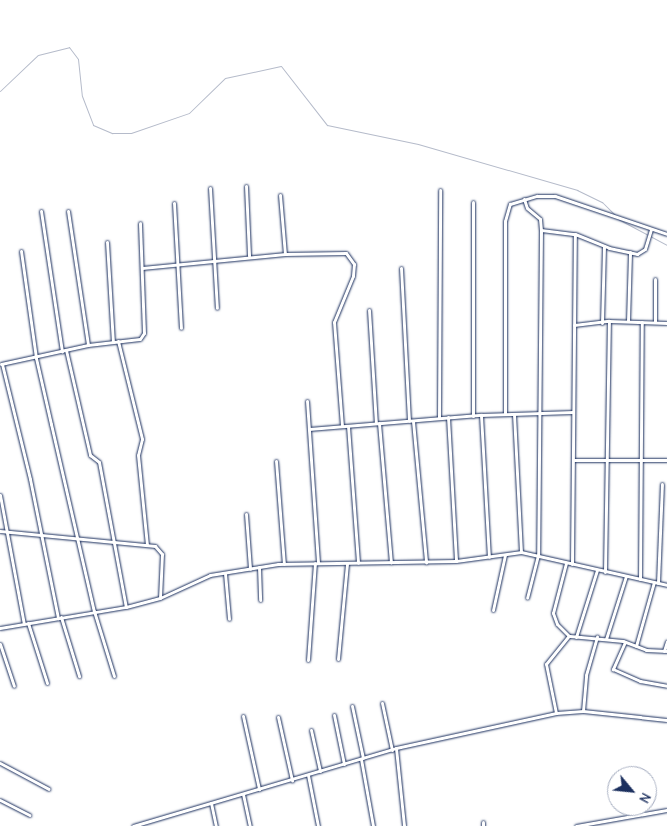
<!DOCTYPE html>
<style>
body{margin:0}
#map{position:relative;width:667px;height:826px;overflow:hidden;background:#fff;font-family:"Comic Neue",sans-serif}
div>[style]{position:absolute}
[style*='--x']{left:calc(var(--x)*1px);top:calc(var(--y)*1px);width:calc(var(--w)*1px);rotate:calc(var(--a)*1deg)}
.stream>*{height:1px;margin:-0.5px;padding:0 0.5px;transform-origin:0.5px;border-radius:0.5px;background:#b5bbca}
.roads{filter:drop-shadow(0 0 1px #1b2f5e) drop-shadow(0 0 1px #1b2f5e)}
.street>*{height:3px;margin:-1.5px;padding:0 1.5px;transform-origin:1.5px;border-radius:1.5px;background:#fff}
span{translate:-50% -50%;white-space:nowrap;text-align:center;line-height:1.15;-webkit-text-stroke:4px #fff;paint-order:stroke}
.north{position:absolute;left:607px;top:766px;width:50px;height:50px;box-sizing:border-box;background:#fff;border:1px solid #a4acbf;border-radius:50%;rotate:118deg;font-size:14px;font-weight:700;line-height:20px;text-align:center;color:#1b2f5e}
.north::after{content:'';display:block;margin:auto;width:18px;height:22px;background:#1b2f5e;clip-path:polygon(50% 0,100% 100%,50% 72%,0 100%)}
</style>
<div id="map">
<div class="stream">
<i style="--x:0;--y:91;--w:52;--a:-43.5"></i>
<i style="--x:38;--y:55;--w:32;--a:-14"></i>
<i style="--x:69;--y:47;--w:15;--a:53"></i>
<i style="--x:78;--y:59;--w:37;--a:84"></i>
<i style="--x:82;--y:96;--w:31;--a:69"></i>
<i style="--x:93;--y:125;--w:21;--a:23"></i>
<i style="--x:112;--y:133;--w:19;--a:0"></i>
<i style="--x:131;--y:133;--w:61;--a:-19"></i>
<i style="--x:189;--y:113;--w:50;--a:-44.2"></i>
<i style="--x:225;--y:78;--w:57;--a:-12.1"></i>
<i style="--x:281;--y:66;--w:75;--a:52.1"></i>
<i style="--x:327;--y:125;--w:93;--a:11.8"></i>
<i style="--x:418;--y:144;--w:166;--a:16.1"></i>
<i style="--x:577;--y:190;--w:28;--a:26"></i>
<i style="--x:602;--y:202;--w:20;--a:45"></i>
<i style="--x:618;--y:219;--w:55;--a:28"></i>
</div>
<div class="roads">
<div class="street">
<i style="--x:246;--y:186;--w:70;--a:87.5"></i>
<i style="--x:210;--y:188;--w:120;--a:86.7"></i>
<i style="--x:280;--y:195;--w:59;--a:85.2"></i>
<i style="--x:524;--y:199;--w:9;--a:72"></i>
<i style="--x:527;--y:208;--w:17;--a:40"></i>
<i style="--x:540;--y:219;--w:11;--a:85"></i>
<i style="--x:541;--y:230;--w:325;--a:90.5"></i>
<i style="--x:538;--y:555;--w:44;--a:104.3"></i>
<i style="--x:174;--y:203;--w:125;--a:86.8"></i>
<i style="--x:41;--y:211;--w:142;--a:81.5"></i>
<i style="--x:68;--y:211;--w:135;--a:81.5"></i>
<i style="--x:541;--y:230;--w:34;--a:7"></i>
<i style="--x:575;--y:234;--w:37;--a:22"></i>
<i style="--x:609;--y:248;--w:29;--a:12"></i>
<i style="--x:637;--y:254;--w:9;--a:-32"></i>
<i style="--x:645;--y:249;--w:21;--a:-73"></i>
<i style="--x:107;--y:242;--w:100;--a:86.6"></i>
<i style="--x:21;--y:251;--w:108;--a:82"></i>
<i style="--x:36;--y:358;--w:68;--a:77.2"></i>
<i style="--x:51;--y:424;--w:192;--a:77.1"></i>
<i style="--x:94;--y:611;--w:68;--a:72.9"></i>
<i style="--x:142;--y:268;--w:144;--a:-5.6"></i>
<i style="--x:285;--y:254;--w:61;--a:-0.9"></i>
<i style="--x:346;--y:253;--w:14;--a:54"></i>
<i style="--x:354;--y:264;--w:12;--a:95"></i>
<i style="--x:353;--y:276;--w:50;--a:112.4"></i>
<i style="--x:334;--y:322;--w:104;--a:85.6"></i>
<i style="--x:401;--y:268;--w:153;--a:87"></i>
<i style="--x:655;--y:279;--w:43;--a:90"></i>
<i style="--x:369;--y:310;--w:113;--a:86.5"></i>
<i style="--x:628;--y:321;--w:69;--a:-88.3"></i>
<i style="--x:602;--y:323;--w:77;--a:-88.5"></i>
<i style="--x:574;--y:325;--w:35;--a:-7"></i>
<i style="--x:609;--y:321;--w:58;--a:2"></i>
<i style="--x:118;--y:341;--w:101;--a:76.2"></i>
<i style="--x:142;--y:439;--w:16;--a:104"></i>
<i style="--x:138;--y:455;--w:90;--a:84.3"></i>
<i style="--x:66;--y:350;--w:108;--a:77.1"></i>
<i style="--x:90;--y:455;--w:11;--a:38"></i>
<i style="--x:99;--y:462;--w:147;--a:79.5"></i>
<i style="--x:1;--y:364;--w:89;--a:-12.3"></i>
<i style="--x:88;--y:345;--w:52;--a:-6.6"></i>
<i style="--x:140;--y:339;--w:7;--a:-56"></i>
<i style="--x:144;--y:333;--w:110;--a:-92.1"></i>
<i style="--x:2;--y:364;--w:118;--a:76.3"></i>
<i style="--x:30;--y:479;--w:142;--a:78.6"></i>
<i style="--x:307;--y:401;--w:162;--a:86.1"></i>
<i style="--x:505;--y:414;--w:193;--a:-90"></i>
<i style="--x:505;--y:221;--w:18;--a:-74"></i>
<i style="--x:510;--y:204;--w:28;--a:-17"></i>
<i style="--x:537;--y:196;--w:18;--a:0"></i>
<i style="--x:555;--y:196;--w:118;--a:18.7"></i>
<i style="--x:514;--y:414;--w:138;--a:87.1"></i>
<i style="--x:481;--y:415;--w:142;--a:86.8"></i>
<i style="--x:473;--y:416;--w:214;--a:-90"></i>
<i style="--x:448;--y:417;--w:144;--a:86.8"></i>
<i style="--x:439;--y:418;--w:228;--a:-89.7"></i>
<i style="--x:413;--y:421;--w:142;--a:84.7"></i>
<i style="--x:379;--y:423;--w:140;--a:85.1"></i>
<i style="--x:348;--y:426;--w:137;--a:85.8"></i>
<i style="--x:309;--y:429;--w:173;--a:-4.7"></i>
<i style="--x:481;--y:415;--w:92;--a:-1.9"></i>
<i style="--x:573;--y:460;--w:94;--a:0"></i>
<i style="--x:276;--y:461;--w:103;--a:85.6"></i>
<i style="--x:0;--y:495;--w:131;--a:79.5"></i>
<i style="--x:246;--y:514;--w:55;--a:85.8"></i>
<i style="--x:0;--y:531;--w:156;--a:5.5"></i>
<i style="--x:155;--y:546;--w:11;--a:49"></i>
<i style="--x:162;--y:554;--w:44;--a:92.6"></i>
<i style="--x:572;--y:564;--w:330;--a:-89.5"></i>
<i style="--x:259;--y:567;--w:33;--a:88"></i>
<i style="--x:605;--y:572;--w:251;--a:-89.1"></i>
<i style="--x:225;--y:573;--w:46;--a:85"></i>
<i style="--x:640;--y:579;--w:257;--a:-89.6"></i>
<i style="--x:658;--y:583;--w:99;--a:-87.7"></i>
<i style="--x:493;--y:610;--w:56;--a:-77.7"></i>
<i style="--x:61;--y:617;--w:62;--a:73"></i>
<i style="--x:28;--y:623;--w:63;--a:72.4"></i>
<i style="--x:0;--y:628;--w:128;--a:-9.5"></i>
<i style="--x:126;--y:607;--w:35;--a:-15"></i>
<i style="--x:160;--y:598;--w:55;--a:-24.7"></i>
<i style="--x:210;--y:575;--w:69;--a:-9.2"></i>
<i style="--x:278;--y:564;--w:178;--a:-1"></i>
<i style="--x:456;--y:561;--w:66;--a:-7.9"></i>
<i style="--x:521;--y:552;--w:150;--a:12.7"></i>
<i style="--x:570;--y:636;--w:53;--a:5.4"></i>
<i style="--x:623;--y:641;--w:25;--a:21"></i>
<i style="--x:646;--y:650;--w:21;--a:3"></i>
<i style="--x:576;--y:637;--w:70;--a:-72.6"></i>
<i style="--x:606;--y:639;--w:66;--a:-72.4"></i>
<i style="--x:625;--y:642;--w:30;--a:114"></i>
<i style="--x:613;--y:669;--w:30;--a:24"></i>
<i style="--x:640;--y:681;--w:27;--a:10"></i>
<i style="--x:0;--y:644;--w:44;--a:71.6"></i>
<i style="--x:636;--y:646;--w:66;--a:-74.3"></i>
<i style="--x:664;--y:651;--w:10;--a:-73"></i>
<i style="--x:338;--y:659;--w:96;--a:-84.6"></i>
<i style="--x:308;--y:660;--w:97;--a:-85.9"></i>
<i style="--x:382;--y:703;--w:48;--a:78"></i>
<i style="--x:352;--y:706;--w:53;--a:78.1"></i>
<i style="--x:583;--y:711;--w:36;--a:-85"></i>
<i style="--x:586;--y:675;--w:40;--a:-74"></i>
<i style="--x:556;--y:713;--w:50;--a:-101.5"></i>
<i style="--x:546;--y:664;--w:36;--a:-51"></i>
<i style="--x:569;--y:636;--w:17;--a:-135"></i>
<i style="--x:557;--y:624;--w:12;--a:-110"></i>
<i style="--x:553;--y:613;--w:52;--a:-75.4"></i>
<i style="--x:334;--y:715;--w:50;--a:78.5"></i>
<i style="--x:243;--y:716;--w:75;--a:77.6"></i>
<i style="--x:278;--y:717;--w:65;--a:77.5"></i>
<i style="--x:311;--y:730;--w:42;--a:77.6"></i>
<i style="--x:396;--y:748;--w:78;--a:84.1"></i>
<i style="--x:361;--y:759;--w:68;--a:79.8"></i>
<i style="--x:0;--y:763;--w:55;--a:28"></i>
<i style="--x:308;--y:775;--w:52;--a:78.9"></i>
<i style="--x:243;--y:794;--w:33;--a:78"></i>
<i style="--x:0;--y:800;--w:33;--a:27"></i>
<i style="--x:211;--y:803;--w:24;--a:78"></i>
<i style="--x:483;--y:822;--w:4;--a:90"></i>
<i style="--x:133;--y:826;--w:274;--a:-16.5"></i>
<i style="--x:396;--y:748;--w:164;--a:-12.3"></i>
<i style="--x:556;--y:713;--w:27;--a:-4"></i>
<i style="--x:583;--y:711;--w:84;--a:6.1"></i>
<i style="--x:576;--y:826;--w:92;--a:-10"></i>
</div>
</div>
<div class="north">N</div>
</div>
